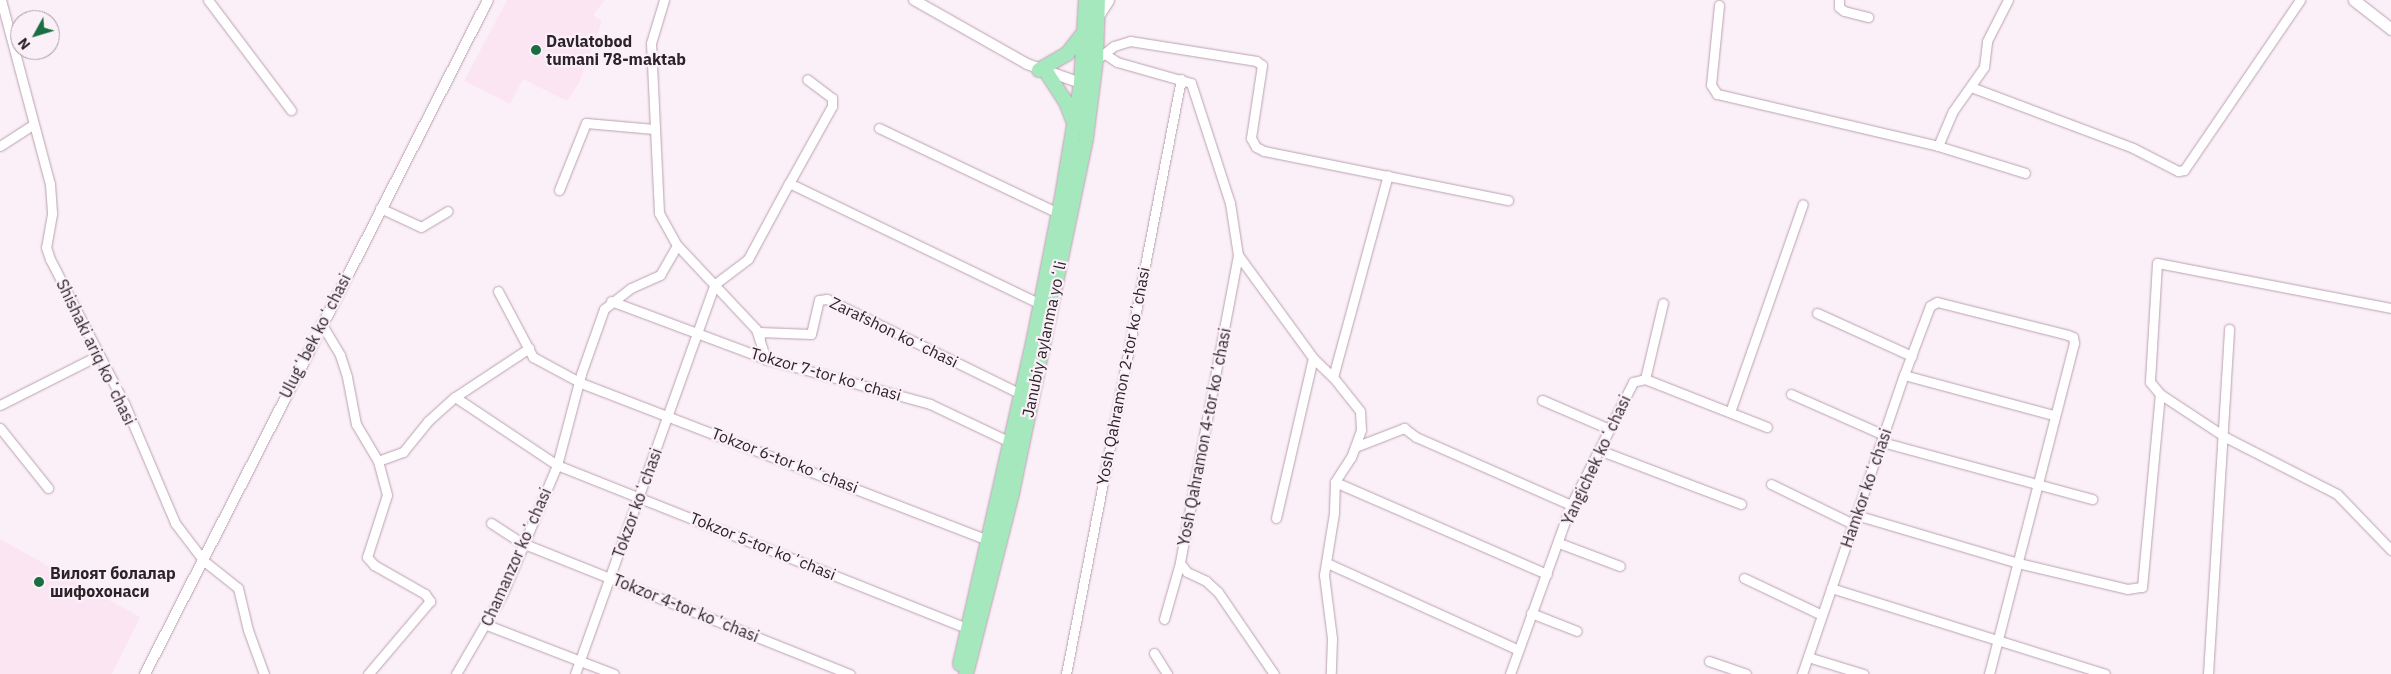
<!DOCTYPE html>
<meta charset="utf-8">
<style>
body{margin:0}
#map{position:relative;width:2391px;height:674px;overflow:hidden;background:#fbf0f7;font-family:"IBM Plex Sans",sans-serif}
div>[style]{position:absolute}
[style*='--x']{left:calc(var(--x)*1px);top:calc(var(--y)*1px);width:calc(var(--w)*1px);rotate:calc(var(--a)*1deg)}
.built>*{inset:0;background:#fbe5f2}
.roads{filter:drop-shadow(0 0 1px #bba0b2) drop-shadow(0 0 1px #bba0b2)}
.minor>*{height:9px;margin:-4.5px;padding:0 4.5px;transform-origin:4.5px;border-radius:4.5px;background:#fff}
.tertiary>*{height:10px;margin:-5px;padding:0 5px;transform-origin:5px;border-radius:5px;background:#fff}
.secondary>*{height:11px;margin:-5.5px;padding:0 5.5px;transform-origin:5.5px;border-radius:5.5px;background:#fff}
.trunk>*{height:14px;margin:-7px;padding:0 7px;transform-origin:7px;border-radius:7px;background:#a6e8be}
.dots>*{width:14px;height:14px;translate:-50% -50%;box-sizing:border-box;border:2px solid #fbf0f7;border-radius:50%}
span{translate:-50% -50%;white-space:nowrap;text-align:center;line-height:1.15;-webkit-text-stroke:4.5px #fbf0f7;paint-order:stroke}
.poi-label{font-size:16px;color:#2c2229;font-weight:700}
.left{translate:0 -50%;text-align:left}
.street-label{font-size:16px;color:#2c2229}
.north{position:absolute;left:10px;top:10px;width:50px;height:50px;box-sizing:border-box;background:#fbf0f7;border:1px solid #a89ea5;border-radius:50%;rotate:231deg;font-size:14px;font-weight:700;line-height:20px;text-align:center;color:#2c2229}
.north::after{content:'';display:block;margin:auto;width:18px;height:22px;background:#196f42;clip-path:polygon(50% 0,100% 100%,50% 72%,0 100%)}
</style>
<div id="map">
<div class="built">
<i style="clip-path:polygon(507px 0,605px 0,593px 15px,602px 21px,579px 83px,567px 101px,523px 79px,510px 104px,464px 81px)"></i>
<i style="clip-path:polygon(0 539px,140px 617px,112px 674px,0 674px)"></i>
</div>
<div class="roads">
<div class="minor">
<i style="--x:1;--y:0;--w:190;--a:75.1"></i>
<i style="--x:50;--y:184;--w:30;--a:86"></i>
<i style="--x:52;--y:214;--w:34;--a:100"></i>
<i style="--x:46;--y:247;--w:13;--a:72"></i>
<i style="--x:50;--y:259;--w:164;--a:62.8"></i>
<i style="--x:125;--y:405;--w:128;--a:67"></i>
<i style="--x:175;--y:523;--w:48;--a:52.7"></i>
<i style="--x:204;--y:561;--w:43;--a:38.5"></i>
<i style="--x:238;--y:588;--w:43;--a:76.6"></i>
<i style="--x:248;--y:630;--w:47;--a:70"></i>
<i style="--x:208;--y:0;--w:138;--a:53"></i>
<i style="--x:664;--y:0;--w:45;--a:106.8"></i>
<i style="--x:651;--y:43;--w:170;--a:87.3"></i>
<i style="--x:659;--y:213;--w:37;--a:61"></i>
<i style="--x:677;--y:245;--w:115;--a:46.8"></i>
<i style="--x:756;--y:329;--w:32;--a:72"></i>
<i style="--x:1839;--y:0;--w:7;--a:90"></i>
<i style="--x:1839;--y:7;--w:6;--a:39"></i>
<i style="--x:1844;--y:11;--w:25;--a:14"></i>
<i style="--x:1719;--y:5;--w:80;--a:95.7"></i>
<i style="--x:1711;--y:85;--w:11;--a:56"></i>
<i style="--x:1717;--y:94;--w:227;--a:13.2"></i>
<i style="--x:1938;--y:146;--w:91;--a:17.2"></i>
<i style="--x:1105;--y:54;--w:14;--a:34"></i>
<i style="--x:1117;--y:62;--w:77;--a:15.8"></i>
<i style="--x:1191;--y:83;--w:126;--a:72"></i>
<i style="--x:1230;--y:203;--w:53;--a:81.3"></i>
<i style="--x:1238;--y:255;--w:127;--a:53.9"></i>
<i style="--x:1313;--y:358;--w:28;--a:44"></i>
<i style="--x:1333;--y:377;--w:43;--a:51.5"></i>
<i style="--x:1360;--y:411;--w:19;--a:87"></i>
<i style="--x:1361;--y:430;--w:29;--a:110"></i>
<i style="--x:1351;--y:457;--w:30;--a:123"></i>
<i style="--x:1335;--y:482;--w:31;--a:92"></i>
<i style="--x:1334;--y:513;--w:63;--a:99.2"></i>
<i style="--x:1324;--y:575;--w:64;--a:82.8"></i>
<i style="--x:1332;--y:638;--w:36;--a:92"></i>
<i style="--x:1101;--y:56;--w:16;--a:-38"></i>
<i style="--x:1114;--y:46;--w:17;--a:-17"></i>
<i style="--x:1130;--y:41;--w:128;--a:9"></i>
<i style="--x:1256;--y:61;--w:7;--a:34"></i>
<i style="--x:1262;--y:65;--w:74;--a:98.6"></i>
<i style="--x:1251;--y:138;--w:10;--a:61"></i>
<i style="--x:1256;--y:147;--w:9;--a:27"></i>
<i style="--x:1264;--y:151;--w:249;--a:11.4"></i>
<i style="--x:1971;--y:87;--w:173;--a:20.6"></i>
<i style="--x:2133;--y:148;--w:51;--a:27.1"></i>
<i style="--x:2178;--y:171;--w:6;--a:-9"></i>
<i style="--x:2184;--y:170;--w:206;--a:-55.7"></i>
<i style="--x:879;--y:128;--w:198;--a:25.4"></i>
<i style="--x:0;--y:146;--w:40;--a:-32.9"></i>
<i style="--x:1938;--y:146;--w:38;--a:-67"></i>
<i style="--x:1953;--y:111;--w:54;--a:-54.8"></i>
<i style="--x:1984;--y:67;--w:26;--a:-83"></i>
<i style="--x:1987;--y:41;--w:46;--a:-62.9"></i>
<i style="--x:787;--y:187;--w:93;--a:-60.9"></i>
<i style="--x:832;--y:106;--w:8;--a:-90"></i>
<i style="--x:832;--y:98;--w:31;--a:-143"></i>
<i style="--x:559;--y:190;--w:72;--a:-68.1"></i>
<i style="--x:586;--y:123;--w:68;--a:5"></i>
<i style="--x:380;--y:208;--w:45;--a:24.9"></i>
<i style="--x:421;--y:227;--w:31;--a:-31"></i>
<i style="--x:1238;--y:255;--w:313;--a:100.7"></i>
<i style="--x:1180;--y:563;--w:11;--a:52"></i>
<i style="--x:1187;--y:572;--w:21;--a:25"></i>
<i style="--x:1206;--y:581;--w:16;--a:43"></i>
<i style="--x:1218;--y:592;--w:99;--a:55.7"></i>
<i style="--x:498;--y:291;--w:75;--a:62.1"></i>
<i style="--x:533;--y:357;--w:55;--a:28.4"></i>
<i style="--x:581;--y:383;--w:436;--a:21.1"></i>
<i style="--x:611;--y:301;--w:165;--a:20.5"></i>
<i style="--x:766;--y:359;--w:170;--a:15.3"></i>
<i style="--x:930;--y:404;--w:89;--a:25.4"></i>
<i style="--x:2391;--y:308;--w:238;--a:-169.1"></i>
<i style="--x:2157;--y:263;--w:119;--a:93.4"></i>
<i style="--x:2150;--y:382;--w:16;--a:50"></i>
<i style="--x:2160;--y:394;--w:80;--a:33.3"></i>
<i style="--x:2227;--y:438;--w:123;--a:27"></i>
<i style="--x:2337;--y:494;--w:78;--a:46"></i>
<i style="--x:1817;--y:313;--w:104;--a:24.4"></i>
<i style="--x:321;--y:323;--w:37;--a:59"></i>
<i style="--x:340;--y:355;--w:23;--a:72"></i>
<i style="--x:347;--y:377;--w:48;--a:79.2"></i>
<i style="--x:356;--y:424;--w:43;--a:59.3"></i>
<i style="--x:378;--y:461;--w:35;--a:75"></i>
<i style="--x:387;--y:495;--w:65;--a:107.9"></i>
<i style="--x:367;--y:557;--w:11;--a:49"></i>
<i style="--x:374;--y:565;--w:59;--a:29.6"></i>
<i style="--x:425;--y:594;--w:9;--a:54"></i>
<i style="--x:430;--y:601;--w:96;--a:130.3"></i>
<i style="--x:760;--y:337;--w:5;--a:-101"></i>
<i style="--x:759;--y:332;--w:52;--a:2.2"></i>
<i style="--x:811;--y:334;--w:35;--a:-77"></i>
<i style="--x:819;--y:300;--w:8;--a:-7"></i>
<i style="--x:827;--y:299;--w:216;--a:26.1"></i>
<i style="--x:1904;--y:375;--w:154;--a:15"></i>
<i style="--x:1333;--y:377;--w:209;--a:-74.8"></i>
<i style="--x:1645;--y:379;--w:78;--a:-76.7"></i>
<i style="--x:1791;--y:394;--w:102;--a:23.8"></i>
<i style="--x:455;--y:397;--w:123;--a:33.7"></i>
<i style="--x:557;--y:465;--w:443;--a:21.7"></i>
<i style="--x:1542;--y:400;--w:73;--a:23.4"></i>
<i style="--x:0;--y:405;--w:111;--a:-26.8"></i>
<i style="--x:1730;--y:412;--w:220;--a:-70.7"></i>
<i style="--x:0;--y:428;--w:77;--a:51.3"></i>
<i style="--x:1882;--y:442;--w:218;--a:15.2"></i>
<i style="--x:1355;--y:447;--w:53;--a:-21.2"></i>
<i style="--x:1404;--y:428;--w:15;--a:37"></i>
<i style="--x:1416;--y:437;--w:169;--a:23.7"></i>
<i style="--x:1599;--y:450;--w:152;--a:20.8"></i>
<i style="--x:378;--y:461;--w:27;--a:-20"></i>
<i style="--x:403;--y:452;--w:40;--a:-51"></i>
<i style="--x:428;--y:421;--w:36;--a:-42"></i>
<i style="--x:455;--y:397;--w:89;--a:-33.5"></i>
<i style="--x:1335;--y:482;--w:231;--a:23.5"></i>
<i style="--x:1771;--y:484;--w:91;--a:26"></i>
<i style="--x:1856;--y:515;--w:169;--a:16.5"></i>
<i style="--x:2018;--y:563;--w:112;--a:13.4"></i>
<i style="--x:2127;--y:589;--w:15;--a:-8"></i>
<i style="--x:2142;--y:587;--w:194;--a:-84.7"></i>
<i style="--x:1276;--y:518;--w:164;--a:-77"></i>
<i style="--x:491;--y:523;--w:37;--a:33"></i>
<i style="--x:522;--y:543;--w:353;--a:21.8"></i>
<i style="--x:1559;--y:543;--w:65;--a:20.7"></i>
<i style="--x:1327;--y:563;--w:209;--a:24.4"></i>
<i style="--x:1744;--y:578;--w:86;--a:25.4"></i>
<i style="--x:1831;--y:588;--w:287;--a:17.4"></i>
<i style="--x:1531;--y:613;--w:49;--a:21.4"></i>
<i style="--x:1164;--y:619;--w:58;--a:-74.1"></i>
<i style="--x:487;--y:625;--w:136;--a:21.1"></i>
<i style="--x:1154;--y:653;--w:25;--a:58"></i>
<i style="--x:1808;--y:657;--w:58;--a:17.2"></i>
<i style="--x:1709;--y:661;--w:39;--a:19"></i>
<i style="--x:456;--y:674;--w:94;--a:-59.9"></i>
<i style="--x:503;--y:593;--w:139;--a:-67.1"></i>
<i style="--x:557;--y:465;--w:94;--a:-75.2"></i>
<i style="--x:581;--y:374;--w:69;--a:-70.5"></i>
<i style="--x:604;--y:309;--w:34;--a:-38"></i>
<i style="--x:631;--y:288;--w:32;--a:-24"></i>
<i style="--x:660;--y:275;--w:34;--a:-60"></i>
<i style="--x:575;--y:674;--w:414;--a:-70.3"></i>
<i style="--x:715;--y:284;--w:41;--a:-37.1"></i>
<i style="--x:748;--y:259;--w:86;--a:-61.7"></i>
<i style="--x:789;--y:183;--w:279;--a:25.7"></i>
<i style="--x:1066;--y:674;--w:606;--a:-79.06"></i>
<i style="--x:1510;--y:674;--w:180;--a:-70.2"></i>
<i style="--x:1571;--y:505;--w:138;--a:-63.2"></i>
<i style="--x:1633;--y:382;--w:12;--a:-14"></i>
<i style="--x:1645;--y:379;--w:131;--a:21.5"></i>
<i style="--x:1802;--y:674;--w:316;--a:-71.2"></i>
<i style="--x:1904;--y:375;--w:74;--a:-69.4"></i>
<i style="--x:1930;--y:306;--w:8;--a:-30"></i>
<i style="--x:1937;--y:302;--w:135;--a:14.1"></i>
<i style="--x:2068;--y:335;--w:5;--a:22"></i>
<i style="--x:2073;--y:337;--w:6;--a:81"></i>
<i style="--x:2074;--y:343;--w:342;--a:104.4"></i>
<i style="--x:2208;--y:674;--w:346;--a:-86.5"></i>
</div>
<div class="tertiary">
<i style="--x:914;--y:0;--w:130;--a:29.5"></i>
<i style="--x:1027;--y:64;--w:57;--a:19.4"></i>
<i style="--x:145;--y:674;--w:756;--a:-63.03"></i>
</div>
<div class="secondary">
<i style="--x:2354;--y:0;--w:47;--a:38.1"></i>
<i style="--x:1097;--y:17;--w:20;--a:-57"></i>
</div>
<div class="trunk">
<i style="--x:1039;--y:70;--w:32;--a:-30"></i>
<i style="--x:1067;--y:54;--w:28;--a:-52"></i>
<i style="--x:1047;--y:73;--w:35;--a:57"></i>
<i style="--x:1066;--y:102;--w:22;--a:69"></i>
<i style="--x:960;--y:664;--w:334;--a:-77.2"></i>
<i style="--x:1034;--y:338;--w:150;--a:-78.8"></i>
<i style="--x:1063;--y:191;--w:109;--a:-80.5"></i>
<i style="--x:1081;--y:83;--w:83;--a:-86.6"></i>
<i style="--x:966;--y:674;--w:187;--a:-75.7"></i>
<i style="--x:1012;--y:493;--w:363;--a:-78.2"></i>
<i style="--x:1086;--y:138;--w:80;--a:-82.8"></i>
<i style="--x:1096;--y:59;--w:59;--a:-88.1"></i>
</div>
</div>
<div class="dots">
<i style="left:536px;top:50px;background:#196f42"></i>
<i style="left:39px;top:582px;background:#196f42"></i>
</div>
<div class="poi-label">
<span class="left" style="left:546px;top:50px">Davlatobod<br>tumani 78-maktab</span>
<span class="left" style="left:50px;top:582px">Вилоят болалар<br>шифохонаси</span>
</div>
<div class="street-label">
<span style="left:894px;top:332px;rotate:26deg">Zarafshon koʻchasi</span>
<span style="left:315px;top:336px;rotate:-63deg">Ulugʻbek koʻchasi</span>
<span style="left:1044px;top:339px;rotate:-78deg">Janubiy aylanma yoʻli</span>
<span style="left:96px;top:352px;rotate:64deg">Shishaki ariq koʻchasi</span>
<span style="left:826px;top:374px;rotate:16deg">Tokzor 7-tor koʼchasi</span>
<span style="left:1123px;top:376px;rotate:-79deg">Yosh Qahramon 2-tor koʼchasi</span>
<span style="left:1204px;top:437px;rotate:-79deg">Yosh Qahramon 4-tor koʼchasi</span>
<span style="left:785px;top:460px;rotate:21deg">Tokzor 6-tor koʼchasi</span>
<span style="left:1596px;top:460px;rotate:-65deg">Yangichek koʻchasi</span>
<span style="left:1866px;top:488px;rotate:-71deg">Hamkor koʻchasi</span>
<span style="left:637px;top:503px;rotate:-70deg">Tokzor koʻchasi</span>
<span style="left:763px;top:546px;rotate:22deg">Tokzor 5-tor koʼchasi</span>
<span style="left:516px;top:557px;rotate:-66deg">Chamanzor koʻchasi</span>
<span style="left:686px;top:608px;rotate:22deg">Tokzor 4-tor koʼchasi</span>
</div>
<div class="north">N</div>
</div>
